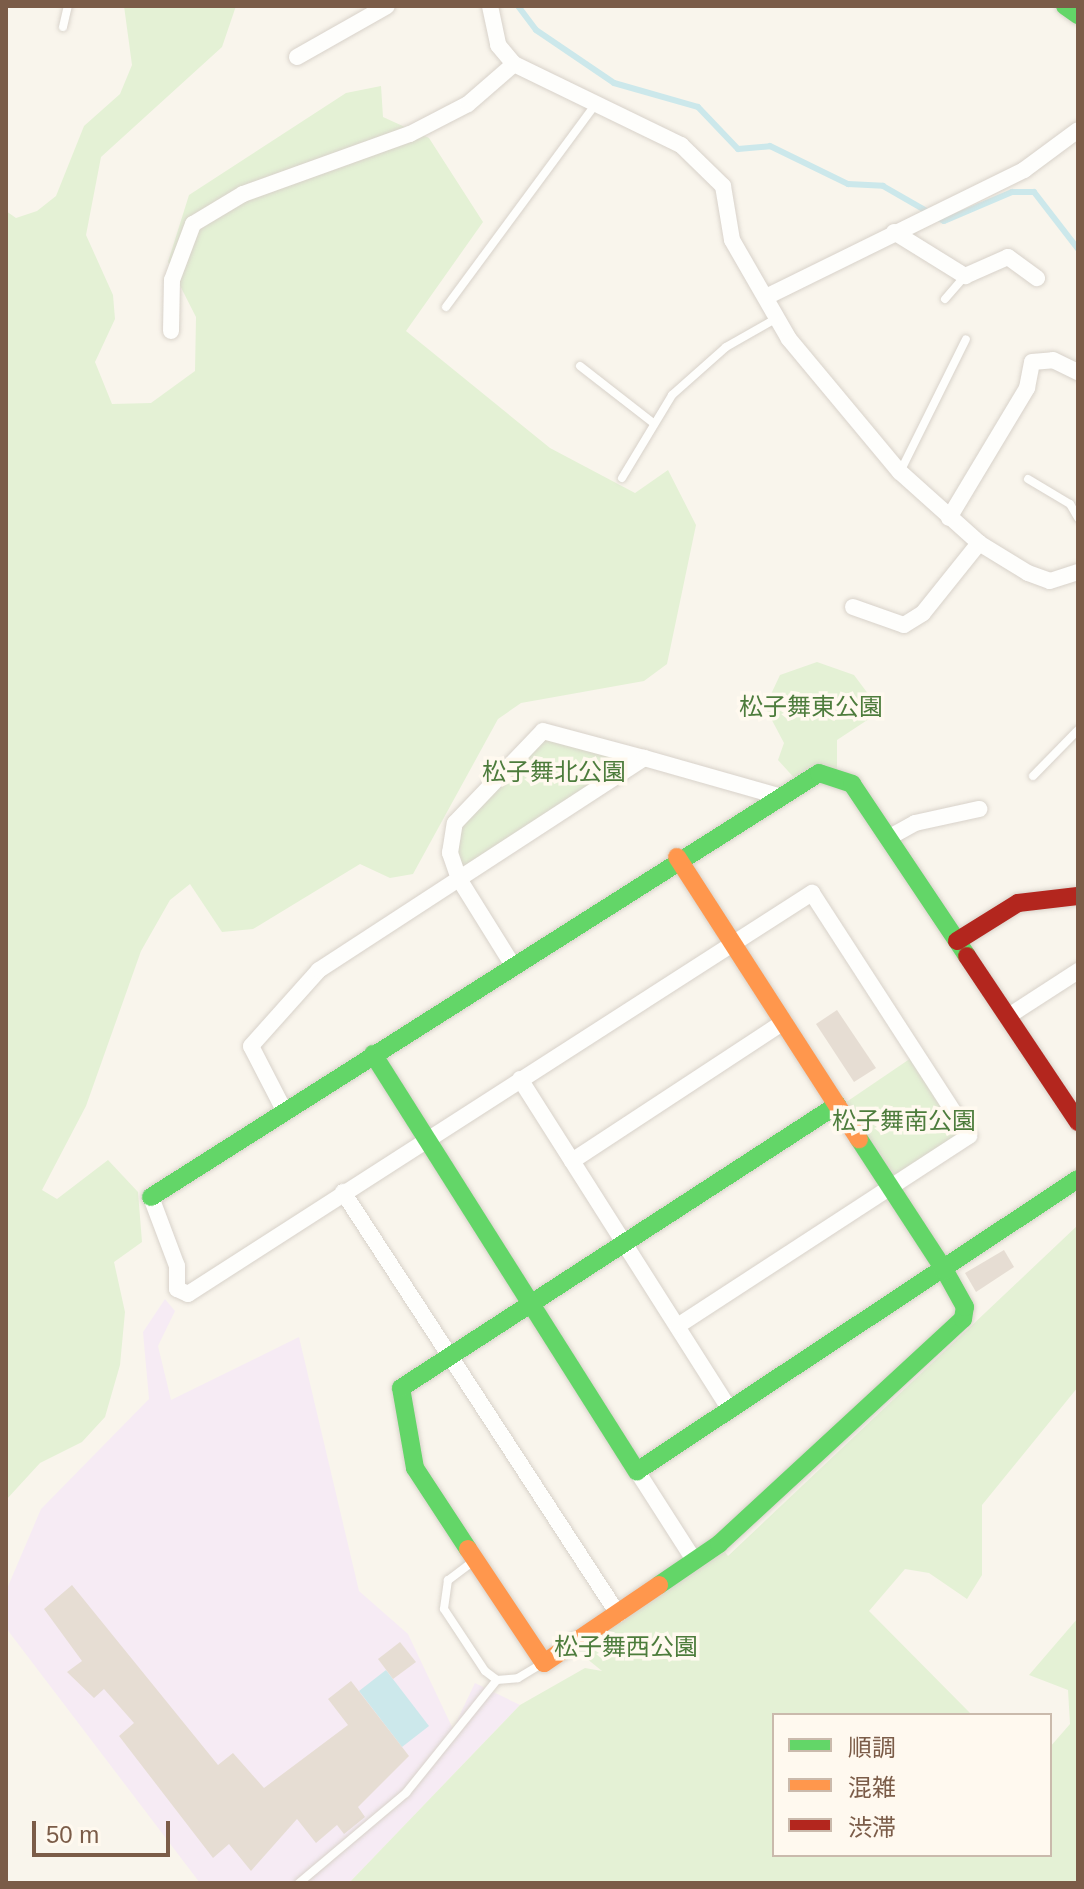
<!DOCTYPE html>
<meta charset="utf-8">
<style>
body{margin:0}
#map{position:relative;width:1084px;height:1889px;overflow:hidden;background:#f9f5ec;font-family:Helvetica,"Noto Sans JP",sans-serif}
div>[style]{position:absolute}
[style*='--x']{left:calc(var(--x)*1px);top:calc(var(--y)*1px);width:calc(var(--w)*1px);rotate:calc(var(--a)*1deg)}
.education>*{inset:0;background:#f6ebf4}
.green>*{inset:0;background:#e4f1d5}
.water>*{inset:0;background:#cce8eb}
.stream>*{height:6px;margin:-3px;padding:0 3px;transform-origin:3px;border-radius:3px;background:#cce8eb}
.building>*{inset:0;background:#e6ddd3}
.roads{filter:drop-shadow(0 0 2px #d8d2ca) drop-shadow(0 0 2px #d8d2ca)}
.lane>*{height:8px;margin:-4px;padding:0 4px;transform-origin:4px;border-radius:4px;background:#fefefc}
.street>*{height:16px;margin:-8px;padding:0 8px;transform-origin:8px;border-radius:8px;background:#fefefc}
.fast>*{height:18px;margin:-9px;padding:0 9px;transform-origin:9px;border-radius:9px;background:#63d668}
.slow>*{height:18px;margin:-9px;padding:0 9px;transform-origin:9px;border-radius:9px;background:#ff974d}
.jam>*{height:18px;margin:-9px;padding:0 9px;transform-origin:9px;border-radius:9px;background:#b3261e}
span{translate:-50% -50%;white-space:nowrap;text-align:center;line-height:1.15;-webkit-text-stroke:7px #fff9ef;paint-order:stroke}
.park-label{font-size:24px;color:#4d7c3c}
.frame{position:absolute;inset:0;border:8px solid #7b5c48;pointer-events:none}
.legend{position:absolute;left:772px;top:1713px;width:280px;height:144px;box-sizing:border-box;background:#fff9ef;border:2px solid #cabaac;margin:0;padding:10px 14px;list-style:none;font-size:24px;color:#7b5c48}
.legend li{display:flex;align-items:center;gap:16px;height:40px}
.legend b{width:40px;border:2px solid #cabaac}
.scale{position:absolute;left:32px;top:1821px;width:138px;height:36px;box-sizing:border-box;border:4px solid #7b5c48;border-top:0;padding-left:10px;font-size:24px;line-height:28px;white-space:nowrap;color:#7b5c48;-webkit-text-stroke:6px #fff9ef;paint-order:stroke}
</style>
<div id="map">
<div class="education">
<i style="clip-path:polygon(165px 1299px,175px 1311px,158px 1346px,171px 1400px,299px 1337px,359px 1591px,408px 1634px,453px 1729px,475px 1683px,520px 1705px,349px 1883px,200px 1883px,6px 1628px,6px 1591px,41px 1509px,149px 1399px,143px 1332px)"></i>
</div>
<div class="green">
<i style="clip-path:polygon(124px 6px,236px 6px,222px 47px,101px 157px,86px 235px,113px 295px,115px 319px,95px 362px,112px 404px,151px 403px,195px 371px,196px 317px,168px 262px,189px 195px,346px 93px,381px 86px,383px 117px,429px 138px,483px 222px,406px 331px,550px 448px,635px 493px,668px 470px,696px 525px,667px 664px,644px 681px,521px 703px,498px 719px,413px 874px,390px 878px,360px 864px,253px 929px,222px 932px,190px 884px,170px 900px,141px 951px,86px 1106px,42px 1190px,57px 1199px,108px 1160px,138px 1192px,142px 1242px,114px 1262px,125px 1312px,120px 1365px,105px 1417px,82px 1442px,40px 1463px,6px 1500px,6px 211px,16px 218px,37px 211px,56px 196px,84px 126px,120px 94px,132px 65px)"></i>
<i style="clip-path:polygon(817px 662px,854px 675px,881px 711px,837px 740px,837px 774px,797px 781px,778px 760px,784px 743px,765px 707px,780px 675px)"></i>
<i style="clip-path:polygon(543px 731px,644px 758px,459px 879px,455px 823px)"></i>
<i style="clip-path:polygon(917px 1054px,969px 1136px,891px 1189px,839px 1107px)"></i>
<i style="clip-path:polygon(1078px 1225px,1078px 1387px,982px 1505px,982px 1575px,967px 1599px,929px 1573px,905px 1569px,869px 1611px,972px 1715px,774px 1715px,774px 1855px,1050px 1855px,1050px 1747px,1070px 1724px,1068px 1690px,1029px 1675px,1078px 1618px,1078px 1883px,349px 1883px,520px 1705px,585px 1668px,602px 1671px,570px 1645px,719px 1544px,728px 1556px)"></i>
</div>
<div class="water">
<i style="clip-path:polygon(386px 1670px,429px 1726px,402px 1747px,359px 1691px)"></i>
</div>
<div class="stream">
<i style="--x:518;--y:6;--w:30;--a:53"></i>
<i style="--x:536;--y:30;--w:94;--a:34.2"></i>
<i style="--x:614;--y:83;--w:87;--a:15.9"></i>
<i style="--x:698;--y:107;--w:58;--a:46.4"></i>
<i style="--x:738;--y:149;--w:32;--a:-5"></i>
<i style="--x:770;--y:146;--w:87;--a:26"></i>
<i style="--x:848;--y:184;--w:35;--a:3"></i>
<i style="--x:883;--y:186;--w:70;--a:29.8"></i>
<i style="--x:944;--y:221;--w:74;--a:-23.1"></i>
<i style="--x:1012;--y:192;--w:22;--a:0"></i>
<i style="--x:1034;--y:192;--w:72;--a:52.3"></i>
</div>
<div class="building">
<i style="clip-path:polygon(837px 1010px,876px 1068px,854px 1082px,816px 1024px)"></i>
<i style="clip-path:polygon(1004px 1250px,1014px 1267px,976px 1292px,965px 1273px)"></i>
<i style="clip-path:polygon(72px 1585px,218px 1765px,233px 1753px,264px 1788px,348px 1725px,328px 1699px,351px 1681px,409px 1756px,358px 1807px,365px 1817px,344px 1834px,337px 1825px,316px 1843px,297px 1819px,251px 1871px,229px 1844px,213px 1858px,119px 1736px,134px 1723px,104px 1689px,94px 1698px,67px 1672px,82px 1661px,44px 1609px)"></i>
<i style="clip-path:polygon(400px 1642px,416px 1662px,393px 1679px,378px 1659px)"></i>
</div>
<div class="roads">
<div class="lane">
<i style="--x:63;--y:27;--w:22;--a:-77"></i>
<i style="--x:945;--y:299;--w:30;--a:-49"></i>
<i style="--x:446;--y:307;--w:250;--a:-53.6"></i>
<i style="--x:580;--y:366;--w:91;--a:37.9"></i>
<i style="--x:900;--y:472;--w:148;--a:-63.6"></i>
<i style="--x:622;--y:478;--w:97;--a:-58.9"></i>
<i style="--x:672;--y:395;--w:72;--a:-41.6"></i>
<i style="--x:726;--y:347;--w:59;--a:-29.6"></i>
<i style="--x:1028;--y:479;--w:49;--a:30.8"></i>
<i style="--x:1070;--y:504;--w:16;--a:60"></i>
<i style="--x:1033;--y:776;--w:64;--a:-45.6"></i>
<i style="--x:475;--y:1560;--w:34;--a:143"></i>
<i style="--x:448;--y:1580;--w:29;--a:98"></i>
<i style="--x:444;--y:1609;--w:74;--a:56.5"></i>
<i style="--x:485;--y:1671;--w:15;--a:37"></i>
<i style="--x:497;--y:1680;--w:21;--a:-5"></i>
<i style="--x:518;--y:1678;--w:29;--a:-31"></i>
<i style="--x:299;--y:1883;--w:140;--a:-40.1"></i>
<i style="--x:406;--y:1793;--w:145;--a:-51.2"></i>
</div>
<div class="street">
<i style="--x:490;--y:6;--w:40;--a:78"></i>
<i style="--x:498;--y:45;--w:25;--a:50"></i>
<i style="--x:514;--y:64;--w:186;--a:25.9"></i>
<i style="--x:681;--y:145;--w:59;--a:44.3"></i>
<i style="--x:723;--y:186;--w:55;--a:80.5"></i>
<i style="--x:732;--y:240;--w:114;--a:60.1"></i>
<i style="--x:789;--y:339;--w:173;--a:50.2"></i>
<i style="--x:900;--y:472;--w:106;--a:41.9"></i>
<i style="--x:979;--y:543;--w:57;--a:31.5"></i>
<i style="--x:1028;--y:573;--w:23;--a:20"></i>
<i style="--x:1050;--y:581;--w:29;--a:-18"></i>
<i style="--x:297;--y:57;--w:103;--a:-29.5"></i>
<i style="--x:894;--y:232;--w:84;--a:31.8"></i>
<i style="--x:965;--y:276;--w:47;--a:-23.8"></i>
<i style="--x:1008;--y:257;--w:36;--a:36"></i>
<i style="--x:766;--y:297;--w:288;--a:-26.2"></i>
<i style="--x:1024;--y:170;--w:67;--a:-36.5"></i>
<i style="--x:171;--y:331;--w:51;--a:-88.9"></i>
<i style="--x:172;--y:280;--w:60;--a:-69.4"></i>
<i style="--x:193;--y:224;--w:58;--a:-31"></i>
<i style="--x:243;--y:194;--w:177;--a:-19.8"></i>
<i style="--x:410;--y:134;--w:65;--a:-27.3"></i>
<i style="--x:468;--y:104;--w:61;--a:-41"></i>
<i style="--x:949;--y:518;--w:152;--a:-59"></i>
<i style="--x:1027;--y:388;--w:26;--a:-79"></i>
<i style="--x:1032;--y:362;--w:21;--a:-5"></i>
<i style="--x:1053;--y:360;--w:28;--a:26"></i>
<i style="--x:853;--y:607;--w:54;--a:19.4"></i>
<i style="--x:904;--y:625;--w:22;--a:-32"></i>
<i style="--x:923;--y:613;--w:90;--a:-51.3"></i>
<i style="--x:888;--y:838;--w:31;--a:-29"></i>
<i style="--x:915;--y:823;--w:66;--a:-12.3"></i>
<i style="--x:512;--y:964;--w:100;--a:-121.9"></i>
<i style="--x:459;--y:879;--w:28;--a:-109"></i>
<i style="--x:450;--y:853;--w:30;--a:-81"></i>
<i style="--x:455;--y:823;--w:127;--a:-46.3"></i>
<i style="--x:543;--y:731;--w:105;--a:15"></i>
<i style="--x:1007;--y:1017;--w:85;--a:-32.9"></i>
<i style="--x:520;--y:1079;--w:392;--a:57.6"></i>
<i style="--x:285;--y:1112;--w:74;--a:-117.3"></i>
<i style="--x:251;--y:1046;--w:102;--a:-48.2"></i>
<i style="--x:319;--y:970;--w:388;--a:-33.1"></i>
<i style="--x:644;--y:758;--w:136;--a:15.8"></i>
<i style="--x:572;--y:1161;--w:254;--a:-33.3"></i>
<i style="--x:343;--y:1192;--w:504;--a:56.91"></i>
<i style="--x:151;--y:1197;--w:74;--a:69.4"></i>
<i style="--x:177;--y:1266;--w:23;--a:90"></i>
<i style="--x:177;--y:1289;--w:12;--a:24"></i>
<i style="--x:188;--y:1294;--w:742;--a:-32.73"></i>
<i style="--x:812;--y:893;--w:289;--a:57.1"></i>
<i style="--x:969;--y:1136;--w:348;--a:146.9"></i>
<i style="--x:637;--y:1471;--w:106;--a:57.4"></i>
</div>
<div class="fast">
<i style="--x:1065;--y:6;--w:16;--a:35"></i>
<i style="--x:373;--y:1054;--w:494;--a:57.7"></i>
<i style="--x:637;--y:1471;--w:529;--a:-33.51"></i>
<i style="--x:151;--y:1197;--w:791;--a:-32.4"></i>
<i style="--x:819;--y:773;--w:35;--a:18"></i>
<i style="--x:852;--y:784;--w:207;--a:56.2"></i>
<i style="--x:468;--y:1549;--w:97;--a:-123.2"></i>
<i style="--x:415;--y:1468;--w:81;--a:-99.9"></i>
<i style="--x:401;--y:1388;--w:520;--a:-32.99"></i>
<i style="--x:659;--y:1585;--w:73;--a:-34.3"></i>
<i style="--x:719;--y:1544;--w:332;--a:-42.7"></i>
<i style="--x:963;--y:1319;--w:12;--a:-81"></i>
<i style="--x:965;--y:1307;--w:41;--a:-119.1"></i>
<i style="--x:945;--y:1271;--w:158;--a:-123.1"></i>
</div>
<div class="slow">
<i style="--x:677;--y:857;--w:336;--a:57.2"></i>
<i style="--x:468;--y:1549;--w:137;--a:56.3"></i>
<i style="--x:544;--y:1663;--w:139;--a:-34.1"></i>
</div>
<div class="jam">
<i style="--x:957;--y:941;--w:72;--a:-31.9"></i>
<i style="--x:1018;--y:903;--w:60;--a:-6.7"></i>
<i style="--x:967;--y:956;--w:200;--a:56.2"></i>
</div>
</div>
<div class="park-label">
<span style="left:811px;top:707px">松子舞東公園</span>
<span style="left:554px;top:772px">松子舞北公園</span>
<span style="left:904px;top:1121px">松子舞南公園</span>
<span style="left:626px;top:1647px">松子舞西公園</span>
</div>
<div class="frame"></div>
<ul class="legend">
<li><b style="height:10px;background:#63d668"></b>順調</li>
<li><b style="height:10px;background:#ff974d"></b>混雑</li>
<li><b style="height:10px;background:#b3261e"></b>渋滞</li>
</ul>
<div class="scale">50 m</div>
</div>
